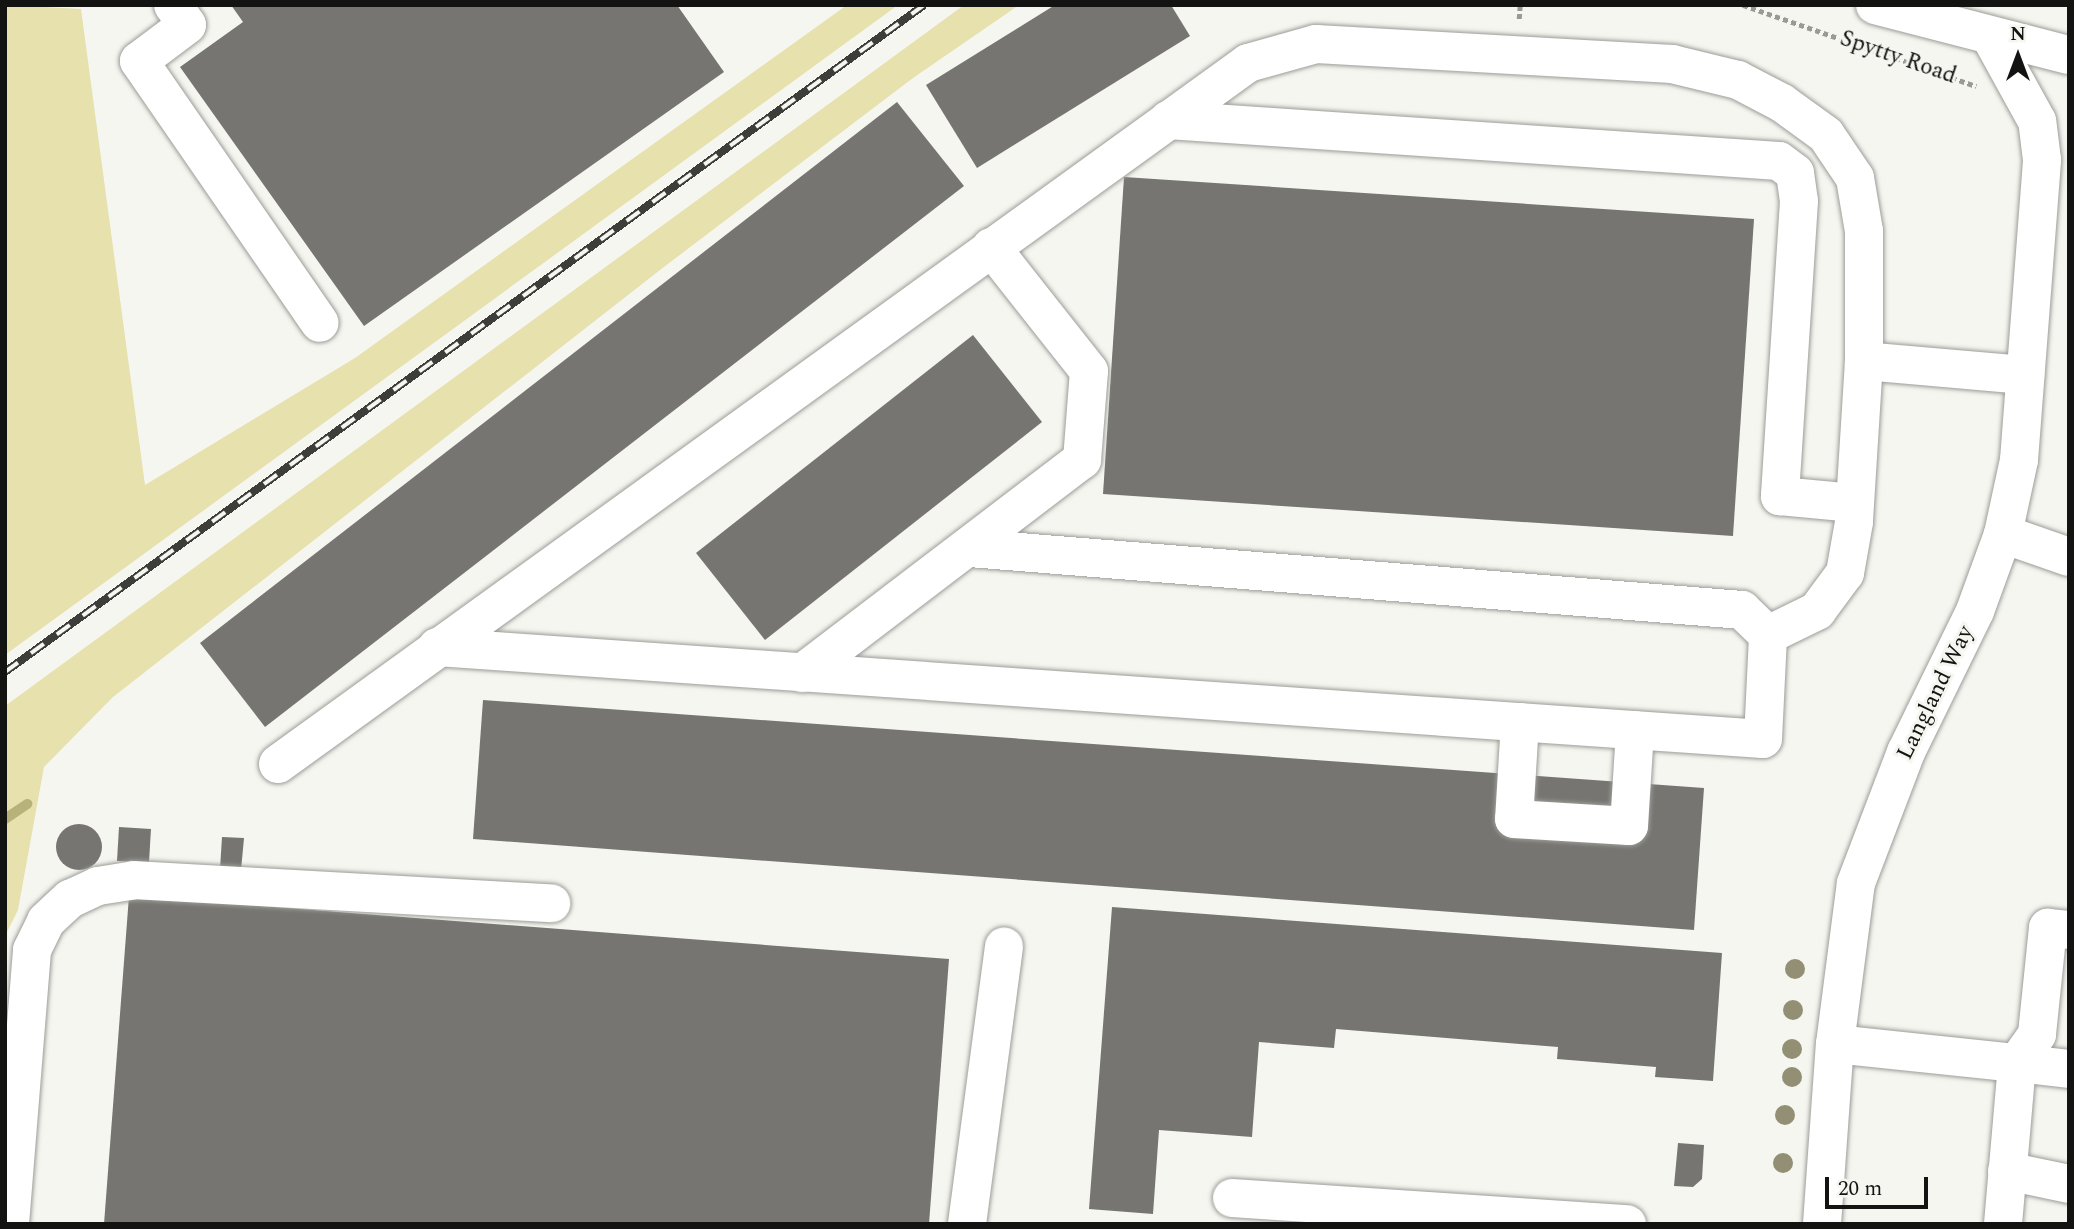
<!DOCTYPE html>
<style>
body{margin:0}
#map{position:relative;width:2074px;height:1229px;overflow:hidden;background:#f6f6f1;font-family:Spectral,serif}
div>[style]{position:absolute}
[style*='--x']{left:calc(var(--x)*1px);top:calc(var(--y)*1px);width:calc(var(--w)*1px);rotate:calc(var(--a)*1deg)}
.green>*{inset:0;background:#e6e1ad}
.stream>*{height:10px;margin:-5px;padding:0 5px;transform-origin:5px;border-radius:5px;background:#b7b279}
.building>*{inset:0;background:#767571}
.round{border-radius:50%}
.path>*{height:4.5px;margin-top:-2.25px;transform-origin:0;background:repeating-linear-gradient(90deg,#999995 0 5px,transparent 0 8.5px)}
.roads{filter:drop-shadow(0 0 2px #9c9c98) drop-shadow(0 0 2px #9c9c98)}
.minor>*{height:38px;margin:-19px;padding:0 19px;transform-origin:19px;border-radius:19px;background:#fff}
.major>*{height:38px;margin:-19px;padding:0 19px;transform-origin:19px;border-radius:19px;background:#fff}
.rail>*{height:8px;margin-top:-4px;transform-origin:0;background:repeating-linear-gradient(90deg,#f6f6f1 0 16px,#3d3d3a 0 32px);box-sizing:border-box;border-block:2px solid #3d3d3a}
.trees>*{width:20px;height:20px;margin:-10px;border-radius:50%;background:#928f74}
span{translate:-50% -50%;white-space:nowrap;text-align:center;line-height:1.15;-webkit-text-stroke:6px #f6f6f1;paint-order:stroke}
.street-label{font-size:23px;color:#131311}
.frame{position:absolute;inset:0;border:7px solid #131311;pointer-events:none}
.north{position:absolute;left:1983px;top:21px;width:70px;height:70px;-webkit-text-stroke:5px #f6f6f1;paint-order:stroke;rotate:0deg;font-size:19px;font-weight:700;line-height:28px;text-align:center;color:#131311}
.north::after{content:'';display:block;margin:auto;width:24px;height:32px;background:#131311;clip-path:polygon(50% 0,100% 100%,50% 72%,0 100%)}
.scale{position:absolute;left:1825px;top:1177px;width:103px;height:32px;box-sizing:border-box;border:4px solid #131311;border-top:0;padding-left:9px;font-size:21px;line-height:24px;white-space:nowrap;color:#131311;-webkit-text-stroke:5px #f6f6f1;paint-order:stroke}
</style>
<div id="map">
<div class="green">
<i style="clip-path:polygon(7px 5px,81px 9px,145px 485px,355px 358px,847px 5px,898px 5px,5px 655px)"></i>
<i style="clip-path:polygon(964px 5px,1019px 5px,913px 78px,660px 270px,113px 697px,44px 767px,18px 910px,5px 936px,5px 706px)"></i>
</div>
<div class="stream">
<i style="--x:5;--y:819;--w:27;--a:-34"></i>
</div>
<div class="building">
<i style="clip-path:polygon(231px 5px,677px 5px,724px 72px,364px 326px,180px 67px,243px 22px)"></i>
<i style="clip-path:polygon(1055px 5px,1171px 5px,1190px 36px,977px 168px,926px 85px)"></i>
<i style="clip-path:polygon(897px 102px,964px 186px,265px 727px,200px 643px)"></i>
<i style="clip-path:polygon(1124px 177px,1754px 219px,1733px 536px,1103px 494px)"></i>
<i style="clip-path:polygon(973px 335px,1042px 422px,765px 640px,696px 553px)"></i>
<i style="clip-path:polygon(483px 700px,1704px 788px,1694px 930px,473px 839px)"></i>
<i class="round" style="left:56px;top:824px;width:46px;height:46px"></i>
<i style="clip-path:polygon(119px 827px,151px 829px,149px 862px,117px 861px)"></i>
<i style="clip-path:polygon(222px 837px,244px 838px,241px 870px,220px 869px)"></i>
<i style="clip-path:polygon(129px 896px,949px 959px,929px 1224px,104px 1224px)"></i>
<i style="clip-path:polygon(1112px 907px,1722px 953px,1713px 1081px,1655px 1077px,1656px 1067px,1557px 1059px,1558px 1047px,1336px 1029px,1334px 1048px,1259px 1042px,1252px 1137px,1159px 1130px,1153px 1214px,1089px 1209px)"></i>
<i style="clip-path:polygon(1678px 1143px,1704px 1145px,1702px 1179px,1693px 1187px,1674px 1186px)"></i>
</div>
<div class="path">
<i style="--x:1743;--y:5;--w:247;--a:19.2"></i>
<i style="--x:1519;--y:19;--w:14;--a:-86"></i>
</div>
<div class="roads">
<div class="minor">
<i style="--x:173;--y:5;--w:24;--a:55"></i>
<i style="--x:187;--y:25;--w:60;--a:143.1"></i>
<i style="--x:139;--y:61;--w:318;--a:55.4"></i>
<i style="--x:1168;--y:120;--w:612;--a:3.84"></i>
<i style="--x:1779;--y:161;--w:20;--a:37"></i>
<i style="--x:1795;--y:173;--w:28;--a:82"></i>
<i style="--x:1799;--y:201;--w:296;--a:93.7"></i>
<i style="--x:1780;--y:496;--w:74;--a:5.4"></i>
<i style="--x:1864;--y:361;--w:162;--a:5"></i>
<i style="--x:2003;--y:534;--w:70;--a:19.2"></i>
<i style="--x:437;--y:647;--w:1329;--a:3.97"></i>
<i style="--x:1763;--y:739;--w:104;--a:-87.2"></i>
<i style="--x:1768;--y:635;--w:36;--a:-136"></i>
<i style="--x:1742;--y:610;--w:775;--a:-175.41"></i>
<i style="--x:802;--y:673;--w:352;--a:-37.3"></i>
<i style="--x:1082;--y:460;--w:89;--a:-85.5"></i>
<i style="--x:1089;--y:371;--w:158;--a:-128.3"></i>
<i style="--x:1520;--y:722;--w:97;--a:93.5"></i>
<i style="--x:1514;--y:819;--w:115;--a:3.5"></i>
<i style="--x:1629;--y:826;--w:96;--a:-86.4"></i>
<i style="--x:278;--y:764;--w:1197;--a:-35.85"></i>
<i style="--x:1248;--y:63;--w:71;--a:-15.6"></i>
<i style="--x:1316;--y:44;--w:357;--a:3.2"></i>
<i style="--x:1672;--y:64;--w:68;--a:13.6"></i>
<i style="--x:1738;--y:80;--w:50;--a:27.6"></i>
<i style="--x:1782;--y:103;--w:54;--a:36"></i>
<i style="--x:1826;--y:135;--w:52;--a:56"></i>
<i style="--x:1855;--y:178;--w:54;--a:80.4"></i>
<i style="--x:1864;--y:231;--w:130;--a:90"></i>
<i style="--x:1864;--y:361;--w:161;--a:93.6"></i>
<i style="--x:1854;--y:522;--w:52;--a:100"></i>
<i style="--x:1845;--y:573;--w:47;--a:126.4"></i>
<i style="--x:1817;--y:611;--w:55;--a:153.9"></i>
<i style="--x:1835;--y:1044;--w:183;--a:6"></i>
<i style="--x:2017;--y:1063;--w:35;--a:-55"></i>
<i style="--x:2037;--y:1034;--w:107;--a:-84.1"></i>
<i style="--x:2048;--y:928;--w:21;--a:5"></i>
<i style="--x:2007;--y:1171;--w:63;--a:11.8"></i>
<i style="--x:1232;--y:1198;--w:396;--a:3.8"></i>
<i style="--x:10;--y:1224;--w:275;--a:-85.4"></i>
<i style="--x:32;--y:950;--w:32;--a:-64"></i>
<i style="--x:46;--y:921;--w:33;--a:-43"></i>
<i style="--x:70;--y:899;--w:31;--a:-25"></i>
<i style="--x:98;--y:886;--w:36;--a:-9"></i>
<i style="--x:134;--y:880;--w:418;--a:3.2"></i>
<i style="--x:967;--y:1224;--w:280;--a:-82.4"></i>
<i style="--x:1822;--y:1224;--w:180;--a:-85.9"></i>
<i style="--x:1835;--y:1044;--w:162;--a:-82.6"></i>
<i style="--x:1856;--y:883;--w:140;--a:-69.1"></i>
<i style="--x:1906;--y:752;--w:157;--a:-63.9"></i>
<i style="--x:1975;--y:611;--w:82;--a:-70"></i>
<i style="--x:2003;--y:534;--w:76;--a:-77.8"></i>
<i style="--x:2019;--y:460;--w:301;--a:-85.6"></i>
<i style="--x:2042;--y:160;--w:39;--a:-97"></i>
<i style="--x:2037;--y:121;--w:97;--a:-118.9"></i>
<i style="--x:2003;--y:1224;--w:162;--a:-85"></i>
<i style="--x:2017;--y:1063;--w:52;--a:6.6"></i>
</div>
<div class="major">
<i style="--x:1875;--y:5;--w:200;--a:14.5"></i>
</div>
</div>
<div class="rail">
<i style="--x:5;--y:672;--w:1136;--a:-35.97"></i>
</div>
<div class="trees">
<i style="left:1795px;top:969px"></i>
<i style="left:1793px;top:1010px"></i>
<i style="left:1792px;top:1049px"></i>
<i style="left:1792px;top:1077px"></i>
<i style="left:1785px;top:1115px"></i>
<i style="left:1783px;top:1163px"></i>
</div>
<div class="street-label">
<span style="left:1898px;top:58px;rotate:19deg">Spytty Road</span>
<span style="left:1936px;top:693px;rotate:-64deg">Langland Way</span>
</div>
<div class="frame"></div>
<div class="north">N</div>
<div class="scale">20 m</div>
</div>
